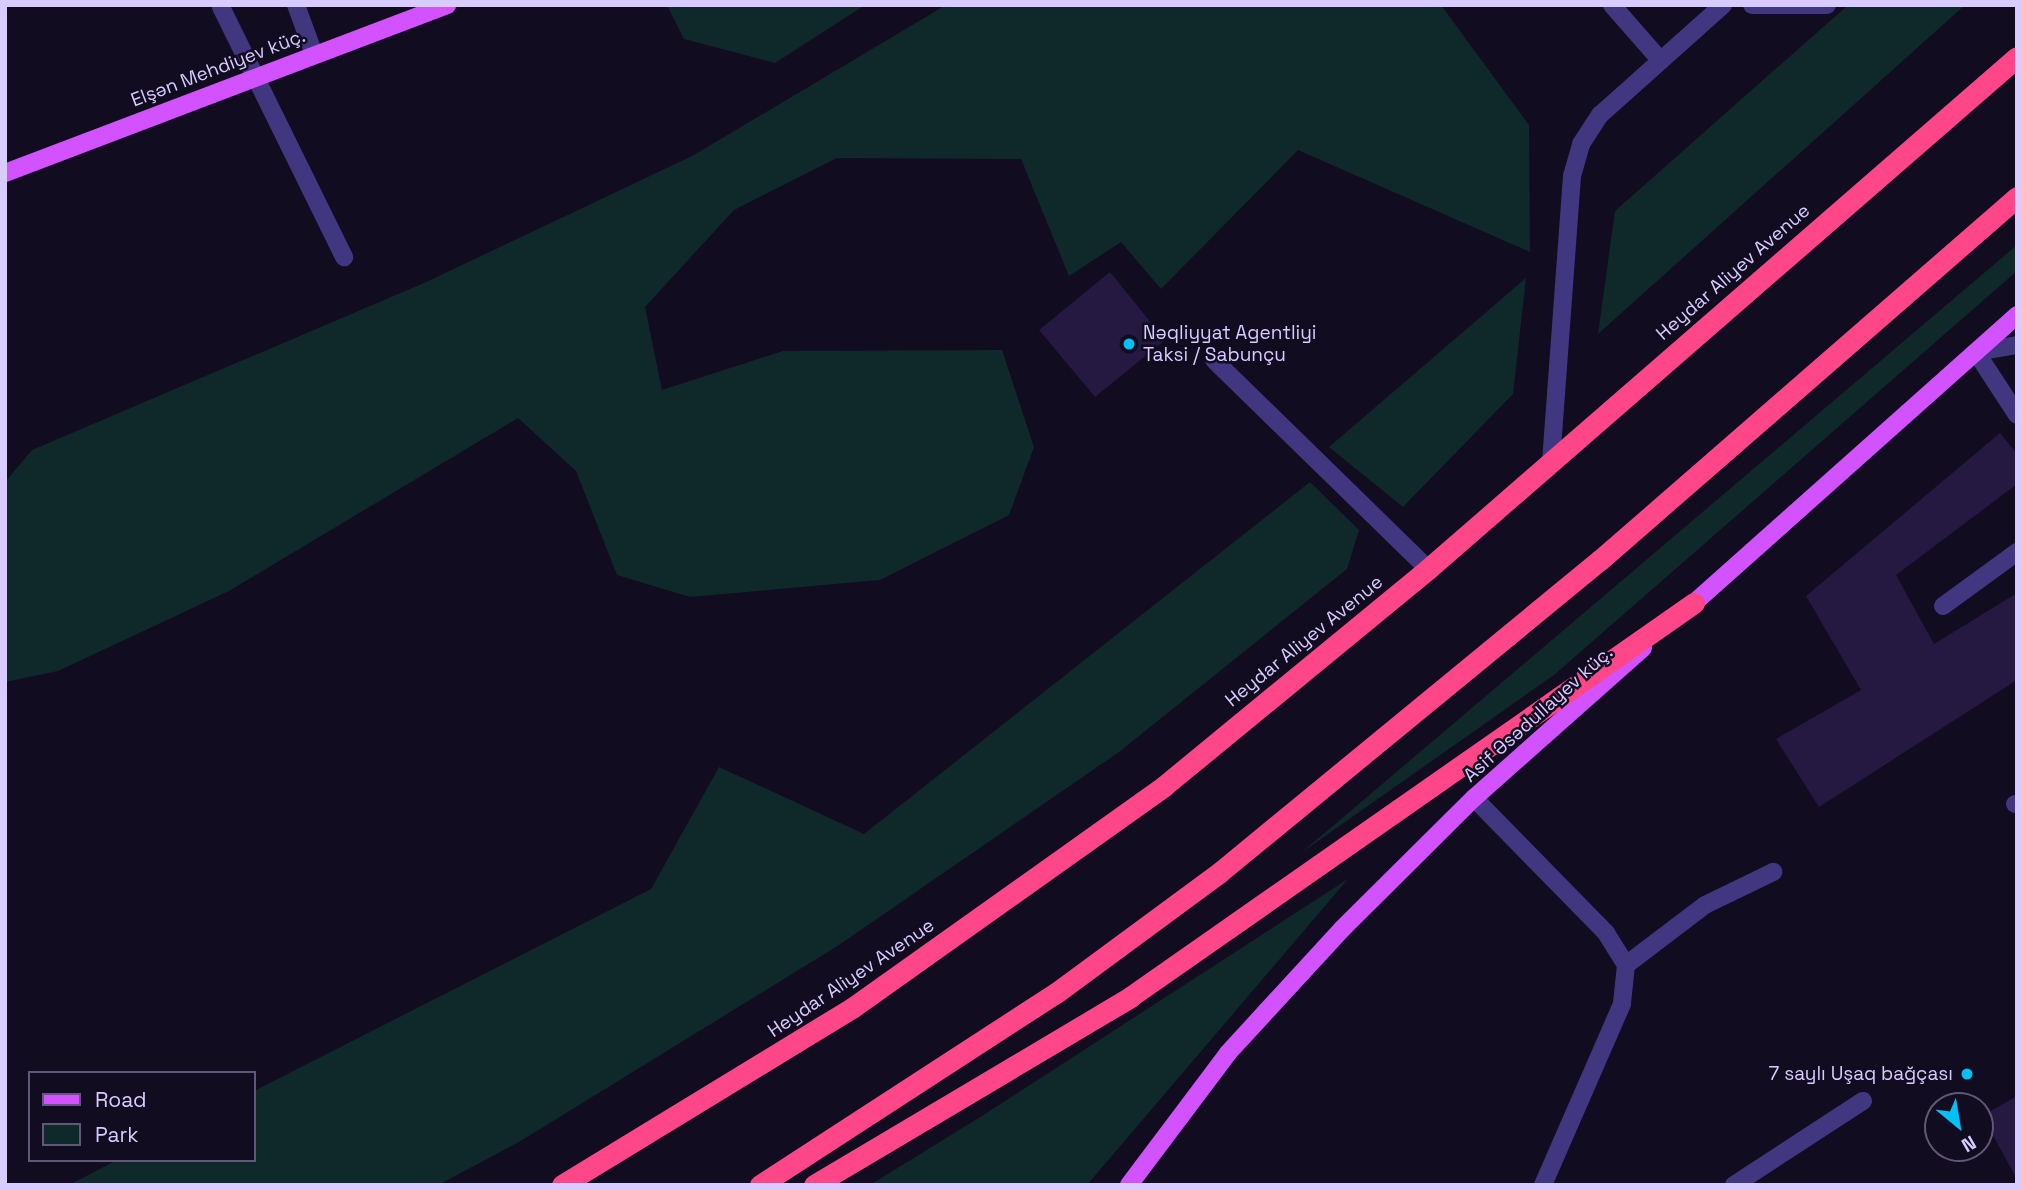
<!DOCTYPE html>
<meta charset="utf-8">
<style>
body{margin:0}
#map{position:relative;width:2022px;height:1190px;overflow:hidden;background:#120c20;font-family:"Space Grotesk",sans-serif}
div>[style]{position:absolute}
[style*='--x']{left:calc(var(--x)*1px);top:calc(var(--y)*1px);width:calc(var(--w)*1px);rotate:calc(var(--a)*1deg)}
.green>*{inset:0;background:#0f282a}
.building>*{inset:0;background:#251841}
.minor>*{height:18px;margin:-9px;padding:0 9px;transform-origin:9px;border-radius:9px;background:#413680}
.major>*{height:18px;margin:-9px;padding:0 9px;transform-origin:9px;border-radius:9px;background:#d252ff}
.highway>*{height:21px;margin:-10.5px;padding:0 10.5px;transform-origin:10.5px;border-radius:10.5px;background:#ff4689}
.dots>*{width:19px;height:19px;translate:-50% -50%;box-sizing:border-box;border:4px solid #120c20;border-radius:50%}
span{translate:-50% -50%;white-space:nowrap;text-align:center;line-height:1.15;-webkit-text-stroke:5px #120c20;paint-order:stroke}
.street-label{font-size:19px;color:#d7cbff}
.poi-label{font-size:19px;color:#d7cbff}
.left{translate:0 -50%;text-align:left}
.right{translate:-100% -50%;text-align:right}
.frame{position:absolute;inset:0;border:7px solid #d7cbff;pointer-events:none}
.legend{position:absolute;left:28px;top:1071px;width:228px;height:91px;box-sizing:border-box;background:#120c20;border:2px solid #615879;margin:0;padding:9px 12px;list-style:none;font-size:21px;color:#d7cbff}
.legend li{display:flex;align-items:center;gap:14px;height:35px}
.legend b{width:35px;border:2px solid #615879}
.north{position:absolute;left:1924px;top:1092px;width:70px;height:70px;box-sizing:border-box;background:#120c20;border:2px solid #615879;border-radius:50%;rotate:150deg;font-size:19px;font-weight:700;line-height:28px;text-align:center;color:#d7cbff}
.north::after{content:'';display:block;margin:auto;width:24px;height:32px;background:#00c1f6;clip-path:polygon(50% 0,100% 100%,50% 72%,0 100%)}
</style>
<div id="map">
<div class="green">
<i style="clip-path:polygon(667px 5px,865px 5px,775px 63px,684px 39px)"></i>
<i style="clip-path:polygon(946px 5px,1441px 5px,1529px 125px,1530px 252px,1298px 150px,1161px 289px,1121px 242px,1069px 276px,1021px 159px,837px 158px,734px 210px,645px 307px,662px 390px,783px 351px,1002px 350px,1034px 447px,1009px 515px,880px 580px,690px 597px,617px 575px,576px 471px,518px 418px,229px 591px,58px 671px,5px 682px,5px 482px,32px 450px,424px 283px,692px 156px)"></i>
<i style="clip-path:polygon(1848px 5px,1965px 5px,1598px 334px,1615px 211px)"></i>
<i style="clip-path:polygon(2017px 245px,2017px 271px,1554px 675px,1301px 853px)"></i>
<i style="clip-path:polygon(1526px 278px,1513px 394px,1403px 507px,1329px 447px)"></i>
<i style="clip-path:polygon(1310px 482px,1359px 530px,1347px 569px,1119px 752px,839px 945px,519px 1142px,438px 1185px,69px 1185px,117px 1160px,254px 1160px,254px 1091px,651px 889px,719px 767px,864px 834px)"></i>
<i style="clip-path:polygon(1348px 879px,1087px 1185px,870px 1185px,985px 1114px)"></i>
</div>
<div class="building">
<i style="clip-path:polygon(1110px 272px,1165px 340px,1095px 397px,1039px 330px)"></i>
<i style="clip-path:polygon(2000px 433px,2017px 454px,2017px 484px,1896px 575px,1934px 644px,2017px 593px,2017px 680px,1819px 807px,1776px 739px,1861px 690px,1806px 596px)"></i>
<i style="clip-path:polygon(2017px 1096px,2017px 1179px,1982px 1116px)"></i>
</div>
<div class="minor">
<i style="--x:296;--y:5;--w:52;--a:69.8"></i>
<i style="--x:1612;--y:5;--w:74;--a:48.8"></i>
<i style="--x:1752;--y:5;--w:75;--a:0"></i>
<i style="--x:221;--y:7;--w:279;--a:63.8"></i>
<i style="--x:2017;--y:345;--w:42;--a:170.3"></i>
<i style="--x:1976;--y:352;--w:75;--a:56.9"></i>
<i style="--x:1214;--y:360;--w:299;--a:44.3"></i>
<i style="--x:1551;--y:462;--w:287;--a:-85.8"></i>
<i style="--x:1572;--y:176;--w:33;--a:-74"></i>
<i style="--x:1581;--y:144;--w:35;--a:-57"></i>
<i style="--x:1600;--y:115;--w:165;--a:-41.8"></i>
<i style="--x:1943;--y:606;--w:92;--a:-36.1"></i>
<i style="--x:1474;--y:798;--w:189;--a:45.6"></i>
<i style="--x:1606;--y:933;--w:38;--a:58"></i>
<i style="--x:1626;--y:965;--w:39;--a:96"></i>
<i style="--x:1622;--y:1004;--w:197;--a:113.6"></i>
<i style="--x:2015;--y:804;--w:2;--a:0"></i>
<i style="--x:1626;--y:965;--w:99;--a:-37.2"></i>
<i style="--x:1705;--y:905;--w:76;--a:-25.9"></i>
<i style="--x:1734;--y:1185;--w:154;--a:-33.1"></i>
</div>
<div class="major">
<i style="--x:5;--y:173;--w:473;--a:-20.8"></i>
<i style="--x:1685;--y:611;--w:445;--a:-41.7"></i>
<i style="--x:1129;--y:1185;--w:165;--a:-53.1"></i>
<i style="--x:1228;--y:1053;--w:168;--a:-47.4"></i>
<i style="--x:1342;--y:929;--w:186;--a:-44.8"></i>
<i style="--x:1474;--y:798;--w:226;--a:-41.6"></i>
</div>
<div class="highway">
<i style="--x:562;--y:1185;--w:340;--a:-31.4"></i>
<i style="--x:852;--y:1008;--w:383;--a:-35.4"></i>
<i style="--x:1164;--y:786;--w:342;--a:-39.4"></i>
<i style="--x:1428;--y:569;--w:780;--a:-41"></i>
<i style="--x:760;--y:1185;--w:353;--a:-33"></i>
<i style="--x:1056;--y:993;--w:204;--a:-36.4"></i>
<i style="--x:1220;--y:872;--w:492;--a:-39.4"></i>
<i style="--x:1600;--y:560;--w:553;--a:-41.04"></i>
<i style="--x:814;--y:1185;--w:368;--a:-30.7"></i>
<i style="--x:1130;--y:997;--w:688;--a:-34.94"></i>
</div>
<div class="dots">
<i style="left:1129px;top:344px;background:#00c1f6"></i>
<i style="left:1967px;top:1074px;background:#00c1f6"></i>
</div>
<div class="street-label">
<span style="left:218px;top:68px;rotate:-21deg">Elşən Mehdiyev küç.</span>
<span style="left:1733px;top:272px;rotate:-41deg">Heydar Aliyev Avenue</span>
<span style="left:1304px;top:641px;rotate:-39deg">Heydar Aliyev Avenue</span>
<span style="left:1538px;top:714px;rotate:-42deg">Asif Əsədullayev küç.</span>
<span style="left:851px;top:978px;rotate:-34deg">Heydar Aliyev Avenue</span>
</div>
<div class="poi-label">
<span class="left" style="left:1143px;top:344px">Nəqliyyat Agentliyi<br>Taksi / Sabunçu</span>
<span class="right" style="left:1953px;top:1074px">7 saylı Uşaq bağçası</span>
</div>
<div class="frame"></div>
<ul class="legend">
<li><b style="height:9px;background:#d252ff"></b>Road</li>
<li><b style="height:19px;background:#0f282a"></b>Park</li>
</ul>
<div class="north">N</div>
</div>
